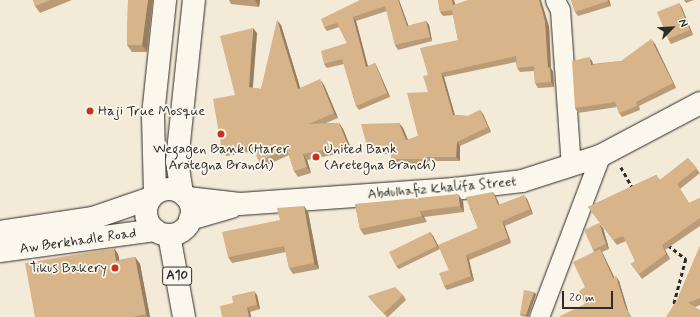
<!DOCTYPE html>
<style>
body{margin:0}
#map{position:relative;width:700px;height:317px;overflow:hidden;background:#f4ead8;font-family:Mynerve,sans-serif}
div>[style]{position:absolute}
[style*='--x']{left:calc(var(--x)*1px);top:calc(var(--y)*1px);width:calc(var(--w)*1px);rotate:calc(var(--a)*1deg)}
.path>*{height:2.5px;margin-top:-1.25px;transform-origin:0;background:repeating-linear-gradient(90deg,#2b2b2b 0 4px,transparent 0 7px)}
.roads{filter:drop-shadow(0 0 1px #2b2b2b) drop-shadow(0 0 1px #2b2b2b)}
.minor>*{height:19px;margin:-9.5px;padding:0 9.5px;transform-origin:9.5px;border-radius:9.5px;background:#fbf7ec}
.secondary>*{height:22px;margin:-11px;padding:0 11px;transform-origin:11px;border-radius:11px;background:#fbf7ec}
.trunk>*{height:22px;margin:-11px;padding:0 11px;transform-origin:11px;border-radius:11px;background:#fbf7ec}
.trunk>.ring{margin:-11px;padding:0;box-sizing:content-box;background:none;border:22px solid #fbf7ec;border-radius:50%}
.wall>*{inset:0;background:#ba9b77}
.shaded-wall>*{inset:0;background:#977e61}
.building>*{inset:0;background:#d8b48a}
.dots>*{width:11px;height:11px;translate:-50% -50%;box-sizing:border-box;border:2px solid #fbf7ec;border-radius:50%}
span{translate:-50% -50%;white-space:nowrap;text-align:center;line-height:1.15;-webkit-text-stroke:3.5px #fbf7ec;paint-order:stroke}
.shield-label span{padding:1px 3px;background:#fbf7ec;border:1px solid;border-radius:3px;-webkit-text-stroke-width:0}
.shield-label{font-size:13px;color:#2b2b2b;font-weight:700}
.poi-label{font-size:14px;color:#2b2b2b}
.left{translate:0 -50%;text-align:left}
.right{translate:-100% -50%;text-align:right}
.street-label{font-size:14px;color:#2b2b2b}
.north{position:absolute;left:652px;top:8px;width:40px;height:40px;-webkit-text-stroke:3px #fbf7ec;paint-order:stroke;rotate:66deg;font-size:11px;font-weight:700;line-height:16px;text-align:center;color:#2b2b2b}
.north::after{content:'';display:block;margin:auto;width:14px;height:18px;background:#2b2b2b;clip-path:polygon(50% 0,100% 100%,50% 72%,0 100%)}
.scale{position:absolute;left:562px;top:291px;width:51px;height:18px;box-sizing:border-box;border:2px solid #2b2b2b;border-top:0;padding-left:5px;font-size:12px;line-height:14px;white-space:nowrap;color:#2b2b2b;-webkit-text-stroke:3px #fbf7ec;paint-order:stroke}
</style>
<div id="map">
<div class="path">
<i style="--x:621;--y:167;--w:25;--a:61"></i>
<i style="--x:668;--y:245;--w:23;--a:38"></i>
<i style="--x:686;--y:259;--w:47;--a:104.9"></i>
</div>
<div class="roads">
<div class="minor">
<i style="--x:555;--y:0;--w:11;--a:63"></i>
<i style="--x:560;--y:10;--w:156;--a:86"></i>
<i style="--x:539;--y:317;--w:172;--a:-69.2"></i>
</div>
<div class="secondary">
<i style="--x:187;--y:198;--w:53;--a:6.5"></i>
<i style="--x:240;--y:204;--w:215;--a:-4"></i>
<i style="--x:454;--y:189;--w:68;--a:-6.7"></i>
<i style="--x:522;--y:181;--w:82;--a:-17.8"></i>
<i style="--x:600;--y:156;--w:113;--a:-27.9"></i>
<i style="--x:190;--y:219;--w:43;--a:-16.3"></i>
<i style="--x:0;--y:232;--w:94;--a:-8.6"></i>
<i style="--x:93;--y:218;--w:61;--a:-19"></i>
<i style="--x:0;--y:251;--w:156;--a:-7.7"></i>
</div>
<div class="trunk">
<i class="ring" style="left:146px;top:189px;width:24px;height:24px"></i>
<i style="--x:155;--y:193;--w:78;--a:-91.5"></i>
<i style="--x:153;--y:115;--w:116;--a:-84"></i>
<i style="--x:182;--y:193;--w:32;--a:-99"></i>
<i style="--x:177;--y:161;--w:162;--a:-84"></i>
<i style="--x:169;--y:235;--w:83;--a:79.6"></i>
</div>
</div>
<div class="wall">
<i style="clip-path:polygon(33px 0,72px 0,40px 13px,35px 6px)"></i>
<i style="clip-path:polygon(128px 0,153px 0,147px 52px,132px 52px,127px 45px)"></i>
<i style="clip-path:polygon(229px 0,260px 0,259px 7px,231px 4px)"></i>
<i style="clip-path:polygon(360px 0,399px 0,408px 26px,426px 21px,429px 25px,432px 41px,398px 50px,395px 45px,387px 11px,356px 21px,368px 66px,375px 63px,377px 67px,390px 97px,359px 110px,356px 106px,344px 64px,327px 68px,324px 64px,347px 43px,339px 27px,327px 31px,324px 27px)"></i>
<i style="clip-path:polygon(438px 0,454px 0,455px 4px,549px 26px,551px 68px,553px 72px,554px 87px,538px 88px,535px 83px,534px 71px,520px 72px,517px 68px,516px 62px,444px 77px,455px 115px,468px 116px,480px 110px,483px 114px,491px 132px,460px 146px,460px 161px,428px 161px,428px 164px,394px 164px,391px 159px,391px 154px,372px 154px,368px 150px,399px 123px,403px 128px,408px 140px,418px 136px,428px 92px,428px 75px,458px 40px,453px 15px,443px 16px,440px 12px)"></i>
<i style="clip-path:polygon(571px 0,609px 0,611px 6px,578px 16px,575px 12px)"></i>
<i style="clip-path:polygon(684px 0,694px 0,686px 3px)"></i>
<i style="clip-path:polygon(679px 3px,682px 8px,693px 35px,671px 44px,668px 39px)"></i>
<i style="clip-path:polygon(281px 25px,300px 88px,324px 85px,338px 118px,326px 123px,339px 123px,343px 129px,352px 151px,307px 160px,311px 173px,298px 177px,294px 171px,289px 155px,263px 167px,259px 161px,254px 151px,226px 156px,222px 151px,235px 95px,257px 33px,253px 88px,261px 89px)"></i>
<i style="clip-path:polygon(655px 44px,676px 88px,639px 106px,640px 110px,622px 117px,619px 113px,617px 107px,578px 113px,575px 108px,592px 61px,593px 64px,621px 61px)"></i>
<i style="clip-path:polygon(688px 158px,700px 173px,680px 189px,689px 203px,700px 198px,700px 226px,665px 250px,670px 259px,642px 279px,631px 264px,635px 261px,626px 241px,617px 245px,588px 207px,656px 175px,660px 180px)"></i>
<i style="clip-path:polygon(493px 192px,496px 197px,500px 205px,527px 199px,533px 214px,505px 226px,511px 243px,469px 260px,474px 281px,447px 290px,444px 286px,449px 270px,440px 249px,399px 269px,396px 266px,430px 232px,433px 236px,440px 249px,478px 228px,471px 211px,470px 209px)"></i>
<i style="clip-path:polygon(463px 201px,464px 212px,424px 217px,427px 222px,364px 235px,360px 229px,355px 204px)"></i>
<i style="clip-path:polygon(304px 206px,308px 212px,319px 269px,293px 274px,289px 268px,286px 252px,232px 263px,228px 257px,280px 220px)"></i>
<i style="clip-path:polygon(603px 228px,609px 249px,602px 252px,614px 277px,619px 281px,628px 311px,585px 304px,585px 287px,594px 252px,593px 250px)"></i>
<i style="clip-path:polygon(700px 246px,700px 305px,695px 307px,678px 298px)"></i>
<i style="clip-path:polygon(114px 248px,118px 254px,119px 260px,135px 257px,140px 264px,150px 317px,35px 317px)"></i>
<i style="clip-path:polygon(536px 294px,528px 317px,521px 316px,520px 314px)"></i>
<i style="clip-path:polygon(257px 295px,260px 309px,250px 312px,251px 317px,222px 317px,233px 303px)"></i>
<i style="clip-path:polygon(403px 295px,406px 300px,388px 317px,387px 317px,372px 301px,368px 296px)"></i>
</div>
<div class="shaded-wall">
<i style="clip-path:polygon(148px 0,153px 0,147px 52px,142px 45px)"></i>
<i style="clip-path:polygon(255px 0,260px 0,259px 7px)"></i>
<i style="clip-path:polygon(398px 0,399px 0,410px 30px,407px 26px)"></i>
<i style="clip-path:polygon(452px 0,454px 0,456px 10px,453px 5px)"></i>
<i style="clip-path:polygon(539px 0,541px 0,549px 26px,551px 68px,553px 72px,554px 87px,551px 82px,548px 68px)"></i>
<i style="clip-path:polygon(608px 0,609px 0,611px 6px,608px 1px)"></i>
<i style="clip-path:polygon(679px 3px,682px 8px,693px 35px,690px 30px)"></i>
<i style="clip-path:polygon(353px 17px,356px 21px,369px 71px,366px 67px)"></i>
<i style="clip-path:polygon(277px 20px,281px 25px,302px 94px,298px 89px)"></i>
<i style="clip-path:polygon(426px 21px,429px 25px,432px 41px,430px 37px)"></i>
<i style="clip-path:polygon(253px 28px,257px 33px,252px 93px,249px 87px)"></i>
<i style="clip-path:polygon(651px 39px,655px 44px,676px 88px,673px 83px)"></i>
<i style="clip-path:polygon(589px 57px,592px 61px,594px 69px,591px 65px)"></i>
<i style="clip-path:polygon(375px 63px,377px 67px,390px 97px,387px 93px)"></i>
<i style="clip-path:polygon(441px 73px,444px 77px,456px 120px,453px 115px)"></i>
<i style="clip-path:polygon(320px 79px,324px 85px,338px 118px,334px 113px)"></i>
<i style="clip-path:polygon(480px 110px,483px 114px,491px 132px,488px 127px)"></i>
<i style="clip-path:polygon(339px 123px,343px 129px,352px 151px,348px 145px)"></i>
<i style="clip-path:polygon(399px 123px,403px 128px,410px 145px,406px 140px)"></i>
<i style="clip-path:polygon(457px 142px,460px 146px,460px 161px,456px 157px)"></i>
<i style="clip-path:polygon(303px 154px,307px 160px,311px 173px,307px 167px)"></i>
<i style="clip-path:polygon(424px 157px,428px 161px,428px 164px,425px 159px)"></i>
<i style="clip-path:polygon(493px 192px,496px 197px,501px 210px,498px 205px)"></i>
<i style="clip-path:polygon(458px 194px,463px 201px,464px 212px,460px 206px)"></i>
<i style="clip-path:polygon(524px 195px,527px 199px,533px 214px,530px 209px)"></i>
<i style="clip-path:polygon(304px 206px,308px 212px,319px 269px,314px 263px)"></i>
<i style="clip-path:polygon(420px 211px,424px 217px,427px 222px,422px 216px)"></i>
<i style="clip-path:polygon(502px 221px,505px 226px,511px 243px,508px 238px)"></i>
<i style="clip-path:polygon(599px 223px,603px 228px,609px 249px,606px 244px)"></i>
<i style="clip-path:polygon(430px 232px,433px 236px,440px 249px,437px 246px)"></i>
<i style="clip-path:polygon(662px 245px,665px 250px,670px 259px,666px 254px)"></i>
<i style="clip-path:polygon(114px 248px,118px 254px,121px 267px,116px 261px)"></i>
<i style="clip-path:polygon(600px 249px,603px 254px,617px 283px,613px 278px)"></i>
<i style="clip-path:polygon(466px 255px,469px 260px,474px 281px,471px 276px)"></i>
<i style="clip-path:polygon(135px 257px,140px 264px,150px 317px,148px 317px,146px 314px)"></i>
<i style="clip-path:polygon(616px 276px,619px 281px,628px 311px,631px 317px,630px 317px,625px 306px)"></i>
<i style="clip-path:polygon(254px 291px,257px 295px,260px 309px,257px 305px)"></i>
<i style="clip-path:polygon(534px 292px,536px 294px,528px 317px,526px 315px)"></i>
<i style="clip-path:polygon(247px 307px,250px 312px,251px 317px,249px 317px)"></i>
</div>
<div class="building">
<i style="clip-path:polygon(33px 0,51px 0,35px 6px)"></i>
<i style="clip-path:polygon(128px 0,148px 0,142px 45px,127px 45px)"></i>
<i style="clip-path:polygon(360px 0,398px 0,407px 26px,426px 21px,430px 37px,395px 45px,385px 6px,353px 17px,366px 67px,375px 63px,387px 93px,356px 106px,342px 59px,324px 64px,321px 51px,347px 43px,337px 23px,324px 27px,321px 19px)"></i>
<i style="clip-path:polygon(438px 0,452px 0,453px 5px,468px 0,539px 0,545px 21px,548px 68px,550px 67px,551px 82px,535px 83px,534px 66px,517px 68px,516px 56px,441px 73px,453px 115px,468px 116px,480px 110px,488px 127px,457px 142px,456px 157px,424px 157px,425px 159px,391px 159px,391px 150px,368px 150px,361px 124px,399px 123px,406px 140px,418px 136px,407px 93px,428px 92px,423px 76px,428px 75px,420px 48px,458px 40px,452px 10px,440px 12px)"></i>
<i style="clip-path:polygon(571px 0,608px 0,608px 1px,575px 12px)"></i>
<i style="clip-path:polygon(679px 3px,690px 30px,668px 39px,657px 12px)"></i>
<i style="clip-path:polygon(277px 20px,298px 89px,320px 79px,334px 113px,309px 124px,339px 123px,348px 145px,303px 154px,307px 167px,294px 171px,287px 149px,259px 161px,252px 146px,222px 151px,213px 99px,235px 95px,220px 36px,253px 28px,249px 87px,261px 89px)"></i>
<i style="clip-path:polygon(651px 39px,673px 83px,636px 102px,637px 106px,619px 113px,615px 102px,575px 108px,572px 61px,589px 57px,591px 65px,621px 61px)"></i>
<i style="clip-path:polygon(688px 158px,697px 168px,677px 184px,689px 203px,700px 198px,700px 218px,662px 245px,666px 254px,639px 274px,631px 264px,635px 261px,623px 236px,613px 240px,588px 207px,656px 175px,660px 180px)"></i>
<i style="clip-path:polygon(493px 192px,498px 205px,524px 195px,530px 209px,502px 221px,508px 238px,466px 255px,471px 276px,444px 286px,439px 273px,449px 270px,438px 245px,478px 228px,471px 211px,473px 208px,470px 209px,466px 197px)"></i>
<i style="clip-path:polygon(458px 194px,460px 206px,420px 211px,422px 216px,360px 229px,355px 204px)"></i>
<i style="clip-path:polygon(304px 206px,314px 263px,289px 268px,284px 246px,228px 257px,222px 232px,280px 220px,277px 208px)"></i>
<i style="clip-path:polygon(599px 223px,606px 244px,593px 250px,584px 230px)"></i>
<i style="clip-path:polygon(430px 232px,437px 246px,396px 266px,389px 252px)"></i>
<i style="clip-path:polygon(700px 246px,700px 298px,688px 303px,700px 310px,700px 317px,666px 317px,678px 298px)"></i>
<i style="clip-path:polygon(114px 248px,116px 261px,135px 257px,146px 314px,132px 317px,35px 317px,25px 263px)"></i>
<i style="clip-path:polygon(600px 249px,613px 278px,616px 276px,625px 306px,630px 317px,560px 317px,560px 316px,585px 304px,579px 291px,585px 287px,573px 262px)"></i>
<i style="clip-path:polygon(395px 287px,403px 295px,384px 313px,368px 296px)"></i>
<i style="clip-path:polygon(524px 290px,534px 292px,526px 315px,520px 314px)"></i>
<i style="clip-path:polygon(254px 291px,257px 305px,247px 307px,249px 317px,222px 317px,220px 306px,233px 303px,232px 296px)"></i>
</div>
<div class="dots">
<i style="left:90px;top:111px;background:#c8321e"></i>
<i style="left:221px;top:134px;background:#c8321e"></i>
<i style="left:316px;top:157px;background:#c8321e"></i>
<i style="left:115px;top:268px;background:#c8321e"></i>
</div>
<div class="shield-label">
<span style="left:177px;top:276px">A10</span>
</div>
<div class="poi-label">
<span class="left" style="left:98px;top:111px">Haji True Mosque</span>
<span style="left:221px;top:157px">Wegagen Bank (Harer<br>Arategna Branch)</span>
<span class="left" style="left:324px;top:157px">United Bank<br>(Aretegna Branch)</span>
<span class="right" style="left:107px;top:268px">Tikus Bakery</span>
</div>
<div class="street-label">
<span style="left:442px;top:188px;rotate:-5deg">Abdulhafiz Khalifa Street</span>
<span style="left:78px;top:241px;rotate:-8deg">Aw Berkhadle Road</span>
</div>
<div class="north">N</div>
<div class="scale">20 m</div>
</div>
